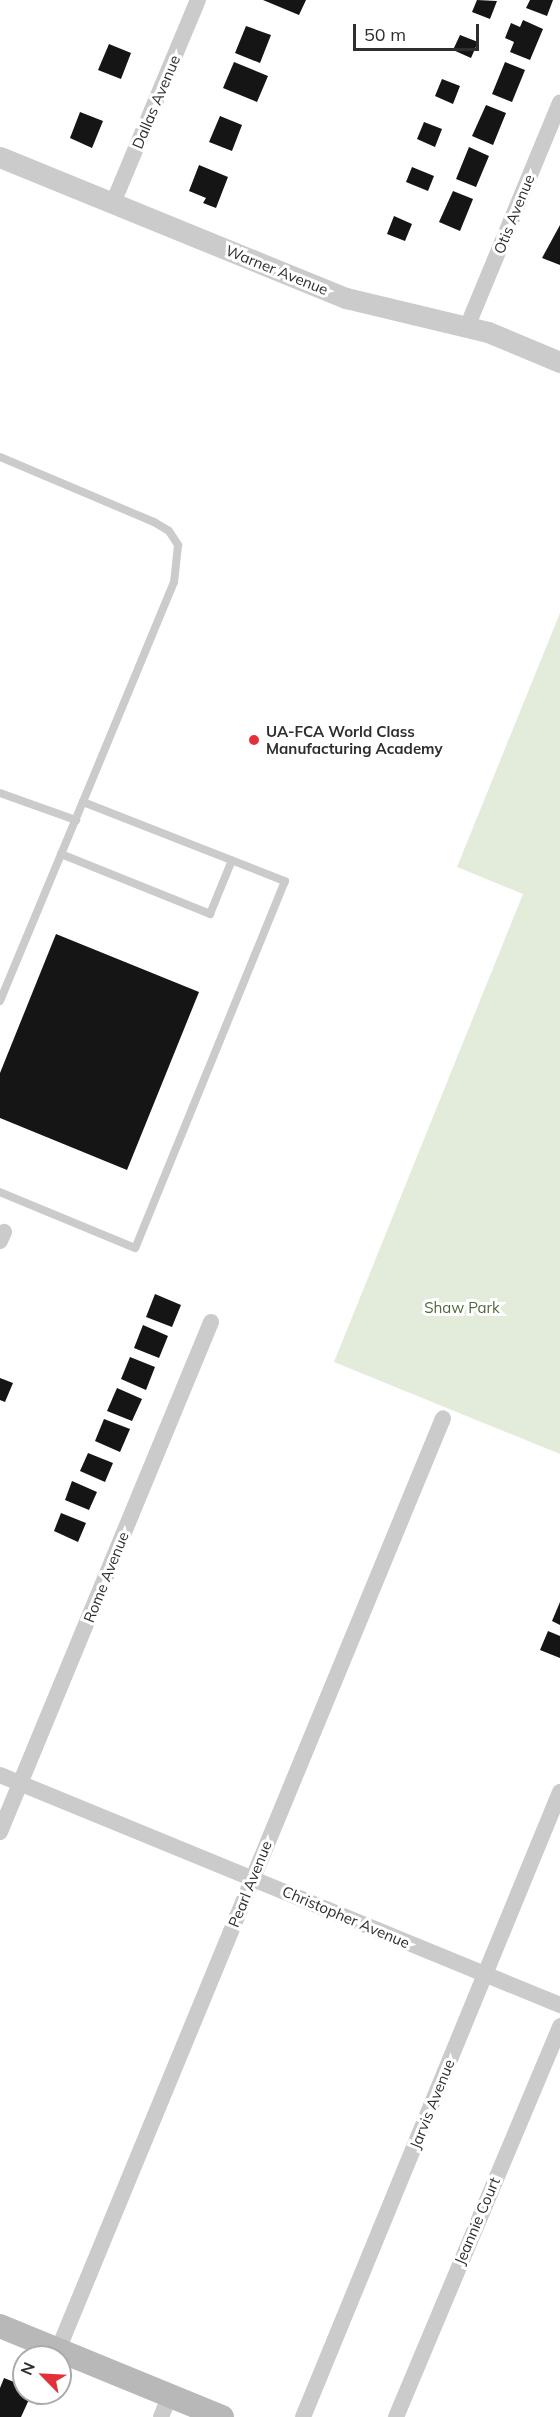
<!DOCTYPE html>
<style>
body{margin:0}
#map{position:relative;width:560px;height:2417px;overflow:hidden;background:#fff;font-family:Mulish,sans-serif}
div>[style]{position:absolute}
[style*='--x']{left:calc(var(--x)*1px);top:calc(var(--y)*1px);width:calc(var(--w)*1px);rotate:calc(var(--a)*1deg)}
.green>*{inset:0;background:#e3ebdb}
.building>*{inset:0;background:#151515}
.service>*{height:8px;margin:-4px;padding:0 4px;transform-origin:4px;border-radius:4px;background:#cbcbcb}
.minor>*{height:16px;margin:-8px;padding:0 8px;transform-origin:8px;border-radius:8px;background:#cbcbcb}
.tertiary>*{height:21px;margin:-10.5px;padding:0 10.5px;transform-origin:10.5px;border-radius:10.5px;background:#cbcbcb}
.secondary>*{height:24px;margin:-12px;padding:0 12px;transform-origin:12px;border-radius:12px;background:#b8b8b8}
.dots>*{width:16px;height:16px;translate:-50% -50%;box-sizing:border-box;border:3px solid #fff;border-radius:50%}
span{translate:-50% -50%;white-space:nowrap;text-align:center;line-height:1.15;-webkit-text-stroke:6px #fff;paint-order:stroke}
.street-label{font-size:15px;color:#2e2e2e}
.poi-label{font-size:15px;color:#2e2e2e;font-weight:700}
.left{translate:0 -50%;text-align:left}
.park-label{font-size:15px;color:#50693c}
.north{position:absolute;left:12px;top:2345px;width:60px;height:60px;box-sizing:border-box;background:#fff;border:2px solid #ababab;border-radius:50%;rotate:294deg;font-size:16px;font-weight:700;line-height:24px;text-align:center;color:#2e2e2e}
.north::after{content:'';display:block;margin:auto;width:21px;height:27px;background:#e3313a;clip-path:polygon(50% 0,100% 100%,50% 72%,0 100%)}
.scale{position:absolute;left:353px;top:24px;width:126px;height:27px;box-sizing:border-box;border:3px solid #2e2e2e;border-top:0;padding-left:8px;font-size:18px;line-height:21px;white-space:nowrap;color:#2e2e2e;-webkit-text-stroke:4px #fff;paint-order:stroke}
</style>
<div id="map">
<div class="green">
<i style="clip-path:polygon(560px 613px,560px 1454px,334px 1362px,523px 894px,457px 867px)"></i>
</div>
<div class="building">
<i style="clip-path:polygon(263px 0,306px 0,299px 15px)"></i>
<i style="clip-path:polygon(477px 0,497px 1px,490px 19px,472px 12px)"></i>
<i style="clip-path:polygon(530px 0,553px 0,547px 16px,526px 8px)"></i>
<i style="clip-path:polygon(523px 20px,543px 29px,530px 60px,510px 52px,514px 42px,505px 38px,511px 23px,520px 27px)"></i>
<i style="clip-path:polygon(246px 26px,271px 35px,260px 63px,235px 53px)"></i>
<i style="clip-path:polygon(460px 35px,478px 42px,471px 58px,453px 50px)"></i>
<i style="clip-path:polygon(109px 44px,131px 53px,121px 79px,98px 70px)"></i>
<i style="clip-path:polygon(234px 62px,268px 76px,257px 102px,223px 88px)"></i>
<i style="clip-path:polygon(505px 62px,525px 70px,512px 102px,492px 94px)"></i>
<i style="clip-path:polygon(442px 79px,460px 86px,453px 104px,435px 96px)"></i>
<i style="clip-path:polygon(486px 105px,506px 113px,493px 145px,472px 136px)"></i>
<i style="clip-path:polygon(80px 112px,103px 121px,92px 148px,70px 138px)"></i>
<i style="clip-path:polygon(220px 116px,242px 125px,232px 151px,209px 142px)"></i>
<i style="clip-path:polygon(424px 122px,442px 129px,435px 147px,417px 139px)"></i>
<i style="clip-path:polygon(469px 147px,489px 156px,476px 187px,456px 179px)"></i>
<i style="clip-path:polygon(199px 165px,228px 177px,216px 208px,203px 203px,206px 198px,189px 191px)"></i>
<i style="clip-path:polygon(412px 167px,434px 176px,428px 191px,406px 182px)"></i>
<i style="clip-path:polygon(453px 191px,473px 199px,460px 231px,439px 222px)"></i>
<i style="clip-path:polygon(394px 216px,412px 224px,405px 241px,387px 234px)"></i>
<i style="clip-path:polygon(560px 225px,560px 265px,542px 258px)"></i>
<i style="clip-path:polygon(56px 934px,199px 992px,127px 1170px,0 1118px,0 1073px)"></i>
<i style="clip-path:polygon(155px 1294px,181px 1305px,172px 1327px,146px 1317px)"></i>
<i style="clip-path:polygon(143px 1325px,168px 1336px,159px 1358px,134px 1348px)"></i>
<i style="clip-path:polygon(130px 1357px,155px 1367px,146px 1390px,121px 1379px)"></i>
<i style="clip-path:polygon(0 1378px,13px 1383px,5px 1402px,0 1400px)"></i>
<i style="clip-path:polygon(117px 1388px,142px 1399px,132px 1421px,107px 1411px)"></i>
<i style="clip-path:polygon(104px 1419px,130px 1429px,120px 1452px,95px 1441px)"></i>
<i style="clip-path:polygon(88px 1453px,113px 1463px,105px 1482px,80px 1471px)"></i>
<i style="clip-path:polygon(72px 1481px,97px 1492px,89px 1510px,65px 1500px)"></i>
<i style="clip-path:polygon(61px 1513px,86px 1523px,78px 1542px,54px 1531px)"></i>
<i style="clip-path:polygon(560px 1602px,560px 1625px,552px 1621px)"></i>
<i style="clip-path:polygon(548px 1631px,560px 1636px,560px 1658px,540px 1650px)"></i>
<i style="clip-path:polygon(4px 2378px,24px 2386px,24px 2393px,32px 2393px,21px 2417px,0 2417px,0 2388px)"></i>
</div>
<div class="service">
<i style="--x:0;--y:457;--w:167;--a:22.9"></i>
<i style="--x:154;--y:522;--w:17;--a:31"></i>
<i style="--x:169;--y:531;--w:17;--a:57"></i>
<i style="--x:178;--y:545;--w:37;--a:96"></i>
<i style="--x:174;--y:582;--w:238;--a:112.5"></i>
<i style="--x:83;--y:802;--w:217;--a:21.4"></i>
<i style="--x:285;--y:881;--w:396;--a:112.2"></i>
<i style="--x:135;--y:1248;--w:146;--a:-157.5"></i>
<i style="--x:0;--y:793;--w:81;--a:19.6"></i>
<i style="--x:61;--y:854;--w:161;--a:21.9"></i>
<i style="--x:210;--y:914;--w:58;--a:-67.8"></i>
<i style="--x:0;--y:1001;--w:216;--a:-67.4"></i>
</div>
<div class="minor">
<i style="--x:113;--y:203;--w:220;--a:-67.3"></i>
<i style="--x:467;--y:327;--w:243;--a:-67.5"></i>
<i style="--x:0;--y:1241;--w:10;--a:-66"></i>
<i style="--x:0;--y:1775;--w:605;--a:22.33"></i>
<i style="--x:0;--y:1832;--w:552;--a:-67.52"></i>
<i style="--x:58;--y:2350;--w:1008;--a:-67.55"></i>
<i style="--x:161;--y:2417;--w:24;--a:-68"></i>
<i style="--x:303;--y:2417;--w:676;--a:-67.65"></i>
<i style="--x:396;--y:2417;--w:424;--a:-67.2"></i>
</div>
<div class="tertiary">
<i style="--x:0;--y:157;--w:374;--a:22.2"></i>
<i style="--x:346;--y:298;--w:146;--a:13.5"></i>
<i style="--x:488;--y:332;--w:78;--a:22.6"></i>
</div>
<div class="secondary">
<i style="--x:0;--y:2326;--w:240;--a:22.3"></i>
</div>
<div class="dots">
<i style="left:254px;top:740px;background:#e3313a"></i>
</div>
<div class="street-label">
<span style="left:156px;top:102px;rotate:-67deg">Dallas Avenue</span>
<span style="left:514px;top:214px;rotate:-68deg">Otis Avenue</span>
<span style="left:277px;top:270px;rotate:22deg">Warner Avenue</span>
<span style="left:106px;top:1577px;rotate:-68deg">Rome Avenue</span>
<span style="left:250px;top:1884px;rotate:-68deg">Pearl Avenue</span>
<span style="left:346px;top:1917px;rotate:23deg">Christopher Avenue</span>
<span style="left:432px;top:2104px;rotate:-68deg">Jarvis Avenue</span>
<span style="left:477px;top:2221px;rotate:-67deg">Jeannie Court</span>
</div>
<div class="poi-label">
<span class="left" style="left:266px;top:740px">UA-FCA World Class<br>Manufacturing Academy</span>
</div>
<div class="park-label">
<span style="left:462px;top:1308px">Shaw Park</span>
</div>
<div class="north">N</div>
<div class="scale">50 m</div>
</div>
